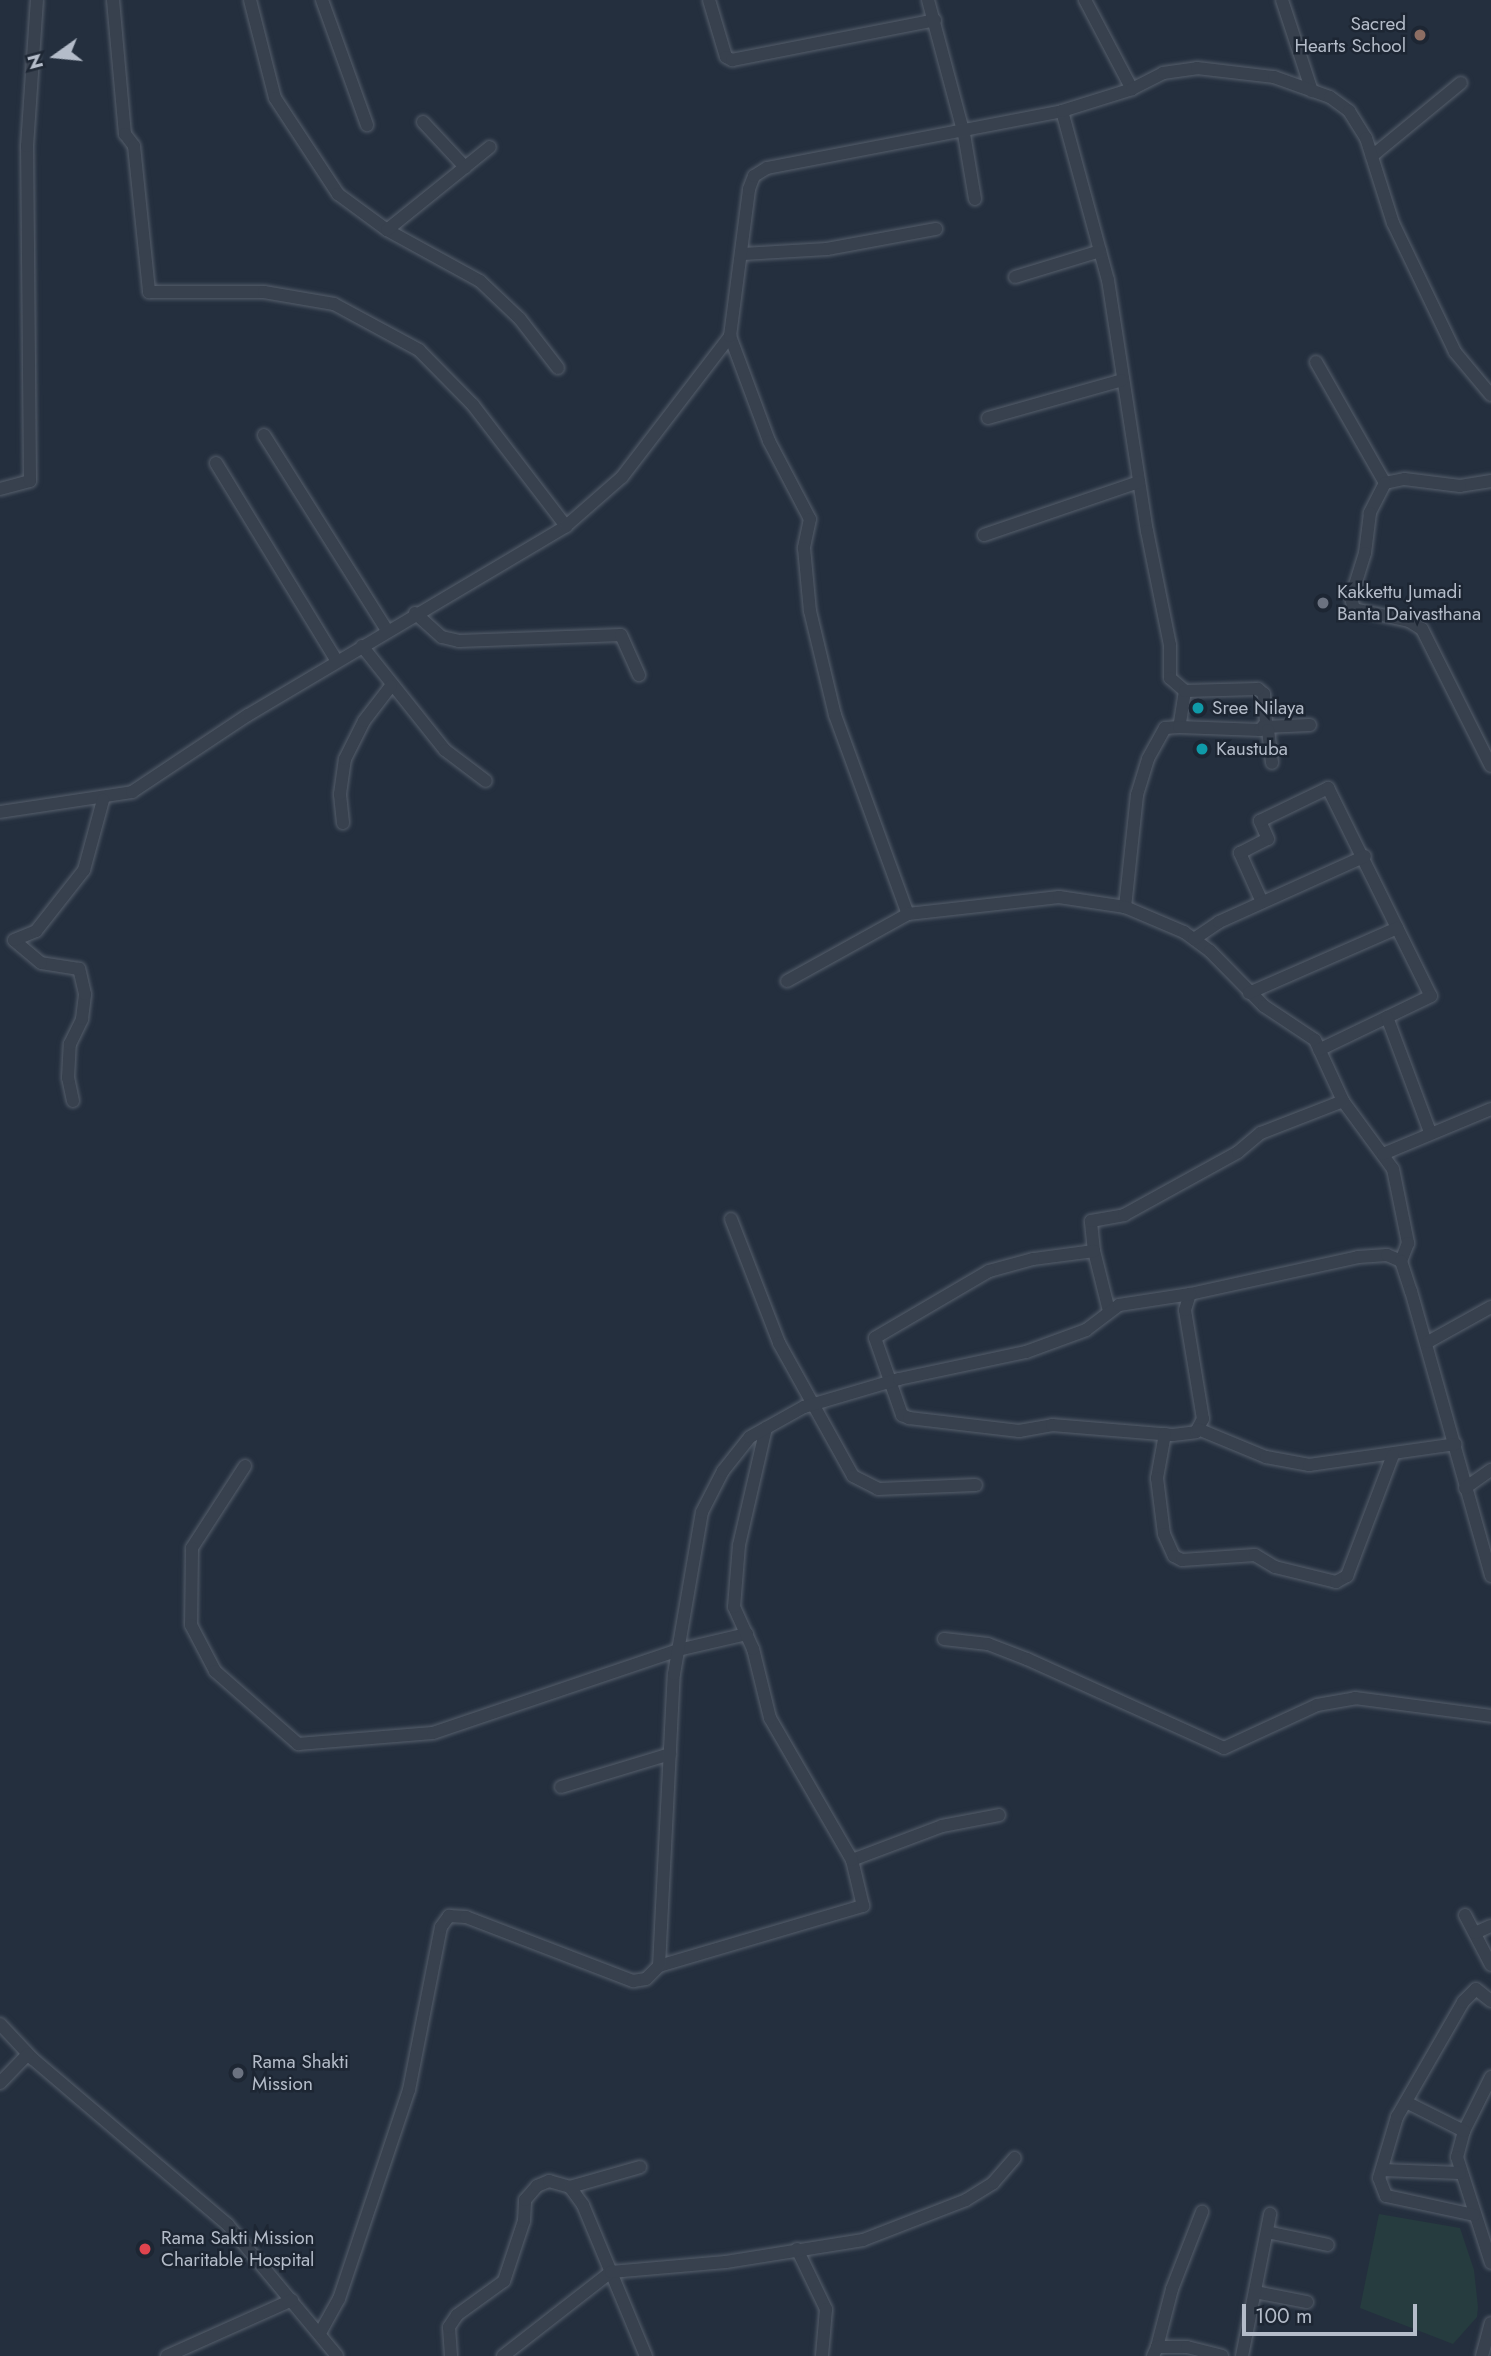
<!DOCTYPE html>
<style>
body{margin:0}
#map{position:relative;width:1491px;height:2356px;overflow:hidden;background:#242f3e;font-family:Jost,sans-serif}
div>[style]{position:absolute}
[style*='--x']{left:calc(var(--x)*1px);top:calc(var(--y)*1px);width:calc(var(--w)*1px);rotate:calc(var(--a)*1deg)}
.green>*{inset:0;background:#263c3f}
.roads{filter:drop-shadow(0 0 2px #565f6c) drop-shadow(0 0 2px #565f6c)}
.minor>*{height:12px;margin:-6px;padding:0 6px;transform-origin:6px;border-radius:6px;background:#38414e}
.dots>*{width:19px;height:19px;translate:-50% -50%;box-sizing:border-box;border:4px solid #1d2633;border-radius:50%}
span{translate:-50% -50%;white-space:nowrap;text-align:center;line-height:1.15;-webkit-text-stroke:5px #1d2633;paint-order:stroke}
.poi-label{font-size:19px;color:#b4bcc9}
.right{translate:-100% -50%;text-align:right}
.left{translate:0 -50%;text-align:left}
.north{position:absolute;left:21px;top:21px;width:70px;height:70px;-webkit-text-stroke:5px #1d2633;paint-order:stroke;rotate:255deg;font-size:19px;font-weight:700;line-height:28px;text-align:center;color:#b4bcc9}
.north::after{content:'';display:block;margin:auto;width:24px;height:32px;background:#b4bcc9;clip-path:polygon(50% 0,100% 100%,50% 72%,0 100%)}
.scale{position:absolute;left:1242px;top:2304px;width:175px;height:32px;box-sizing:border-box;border:4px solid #b4bcc9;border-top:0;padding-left:9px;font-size:21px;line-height:24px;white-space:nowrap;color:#b4bcc9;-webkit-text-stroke:5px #1d2633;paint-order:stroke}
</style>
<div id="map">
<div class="green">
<i style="clip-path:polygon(1379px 2214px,1460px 2228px,1474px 2270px,1478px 2307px,1477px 2317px,1453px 2344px,1360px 2308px)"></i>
</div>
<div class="roads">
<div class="minor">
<i style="--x:113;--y:0;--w:135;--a:84.9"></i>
<i style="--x:125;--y:134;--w:15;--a:53"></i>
<i style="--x:134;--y:146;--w:147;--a:84.1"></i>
<i style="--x:149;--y:292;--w:115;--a:0"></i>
<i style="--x:264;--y:292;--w:71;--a:9.7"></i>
<i style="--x:334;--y:304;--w:97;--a:28.4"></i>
<i style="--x:419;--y:350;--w:77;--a:45.5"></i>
<i style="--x:473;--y:405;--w:153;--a:52.5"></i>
<i style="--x:250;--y:0;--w:101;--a:75.7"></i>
<i style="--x:275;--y:98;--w:115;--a:56.7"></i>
<i style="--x:338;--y:194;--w:61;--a:36.3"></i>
<i style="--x:387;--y:230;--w:106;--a:28.7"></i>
<i style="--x:480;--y:281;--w:55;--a:43.5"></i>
<i style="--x:520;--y:319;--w:62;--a:52.2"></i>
<i style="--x:322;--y:0;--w:133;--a:70.2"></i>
<i style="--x:709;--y:0;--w:59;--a:73.4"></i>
<i style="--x:726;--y:57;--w:7;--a:27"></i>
<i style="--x:732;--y:60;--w:207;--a:-11.1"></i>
<i style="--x:928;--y:0;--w:139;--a:75"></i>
<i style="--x:964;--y:134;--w:66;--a:80.4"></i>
<i style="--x:1085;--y:0;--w:101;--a:62.2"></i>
<i style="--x:1282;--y:0;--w:96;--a:71.8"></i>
<i style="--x:1062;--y:111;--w:175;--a:74.8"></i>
<i style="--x:1108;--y:280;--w:254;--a:81.2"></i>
<i style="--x:1147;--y:531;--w:116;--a:78.6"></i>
<i style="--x:1170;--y:645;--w:33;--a:90"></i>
<i style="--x:1170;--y:678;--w:20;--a:41"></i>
<i style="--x:1185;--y:691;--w:36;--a:99"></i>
<i style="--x:1179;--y:727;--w:14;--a:176"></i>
<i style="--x:1165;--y:728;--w:35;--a:119"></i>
<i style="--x:1148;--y:759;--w:38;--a:107"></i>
<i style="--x:1137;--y:795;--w:113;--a:96.1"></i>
<i style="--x:423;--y:122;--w:62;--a:47"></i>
<i style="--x:1372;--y:156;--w:115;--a:-39.4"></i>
<i style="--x:387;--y:230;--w:132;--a:-38.9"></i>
<i style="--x:743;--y:254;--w:84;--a:-3.4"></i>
<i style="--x:827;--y:249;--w:111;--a:-10.4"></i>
<i style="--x:1015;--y:277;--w:89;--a:-17"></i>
<i style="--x:730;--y:336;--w:112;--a:69.6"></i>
<i style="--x:769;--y:441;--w:88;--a:62.3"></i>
<i style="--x:810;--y:519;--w:30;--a:102"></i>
<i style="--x:804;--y:548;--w:63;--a:84.6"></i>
<i style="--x:810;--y:611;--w:107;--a:76.5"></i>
<i style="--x:835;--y:715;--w:212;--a:69.9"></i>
<i style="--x:908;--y:914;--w:152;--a:-6.4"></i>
<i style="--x:1059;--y:897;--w:67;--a:8.6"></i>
<i style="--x:1125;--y:907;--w:64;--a:23"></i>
<i style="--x:1184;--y:932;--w:32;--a:36"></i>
<i style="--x:1210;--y:951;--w:77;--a:45.5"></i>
<i style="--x:1264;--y:1006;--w:61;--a:33.7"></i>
<i style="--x:1315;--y:1040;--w:67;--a:65.3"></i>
<i style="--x:1343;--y:1101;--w:84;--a:53.7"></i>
<i style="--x:1393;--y:1169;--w:76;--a:78.5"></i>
<i style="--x:1408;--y:1243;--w:19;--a:111"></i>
<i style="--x:1316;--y:362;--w:139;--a:60.3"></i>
<i style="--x:988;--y:418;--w:139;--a:-15.8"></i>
<i style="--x:264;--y:435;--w:231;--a:57.8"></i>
<i style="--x:216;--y:463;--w:232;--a:58.6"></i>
<i style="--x:1491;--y:481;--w:31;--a:171"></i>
<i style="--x:1460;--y:486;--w:56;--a:-172.9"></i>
<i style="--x:1404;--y:479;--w:19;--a:168"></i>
<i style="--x:1385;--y:483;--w:34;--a:117"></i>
<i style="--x:1370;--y:513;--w:40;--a:97.1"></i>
<i style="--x:1365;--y:553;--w:47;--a:107.3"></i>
<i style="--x:1351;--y:598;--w:11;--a:75"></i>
<i style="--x:1354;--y:609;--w:56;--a:12.3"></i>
<i style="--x:1409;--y:621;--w:15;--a:32"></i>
<i style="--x:1422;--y:629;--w:153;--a:63.3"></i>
<i style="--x:0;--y:489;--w:31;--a:-15"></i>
<i style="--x:30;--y:481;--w:335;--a:-90.5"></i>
<i style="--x:27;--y:146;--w:146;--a:-86.1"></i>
<i style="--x:984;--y:535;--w:164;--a:-18.9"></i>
<i style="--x:415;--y:613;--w:36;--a:42"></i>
<i style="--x:442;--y:637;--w:17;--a:13"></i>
<i style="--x:459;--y:641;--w:162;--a:-2.1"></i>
<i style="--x:621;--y:635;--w:44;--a:65.8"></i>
<i style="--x:362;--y:646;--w:133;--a:51.4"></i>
<i style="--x:445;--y:750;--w:51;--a:37.1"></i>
<i style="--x:1179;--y:727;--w:81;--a:2.1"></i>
<i style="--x:1260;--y:730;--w:9;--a:-49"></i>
<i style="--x:1266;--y:723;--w:29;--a:-94"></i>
<i style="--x:1264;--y:694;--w:8;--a:-140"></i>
<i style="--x:1258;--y:689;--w:73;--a:178.4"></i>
<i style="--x:1264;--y:727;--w:46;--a:-2.5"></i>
<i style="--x:1268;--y:730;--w:33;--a:83"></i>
<i style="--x:0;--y:812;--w:134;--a:-8.6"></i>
<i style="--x:132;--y:792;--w:139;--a:-33.6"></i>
<i style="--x:248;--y:715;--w:370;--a:-30.7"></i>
<i style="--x:566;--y:526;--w:74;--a:-41.2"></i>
<i style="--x:622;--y:477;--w:178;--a:-52.5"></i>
<i style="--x:730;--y:336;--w:148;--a:-82.6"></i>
<i style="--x:749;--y:189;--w:14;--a:-69"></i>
<i style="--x:754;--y:176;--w:15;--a:-32"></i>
<i style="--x:767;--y:168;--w:300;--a:-10.9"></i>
<i style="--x:1062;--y:111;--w:73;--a:-17.4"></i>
<i style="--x:1132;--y:89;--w:35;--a:-27"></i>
<i style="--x:1163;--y:73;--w:34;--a:-8"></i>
<i style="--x:1197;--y:68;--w:78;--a:6.7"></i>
<i style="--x:1274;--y:77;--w:59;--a:19.7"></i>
<i style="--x:1330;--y:97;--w:24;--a:36"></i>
<i style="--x:1349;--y:111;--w:32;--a:58"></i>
<i style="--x:1366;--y:138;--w:89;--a:72.4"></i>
<i style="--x:1393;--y:223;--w:143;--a:64.3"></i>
<i style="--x:1455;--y:352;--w:56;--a:50.1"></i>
<i style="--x:343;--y:823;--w:29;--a:-96"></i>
<i style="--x:340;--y:794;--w:35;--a:-82"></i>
<i style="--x:345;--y:759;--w:42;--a:-63.4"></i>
<i style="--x:364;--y:721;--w:44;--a:-52.4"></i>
<i style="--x:1262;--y:902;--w:54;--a:-114.2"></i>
<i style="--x:1240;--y:853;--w:31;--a:-27"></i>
<i style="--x:1268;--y:839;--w:20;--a:-114"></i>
<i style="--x:1260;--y:821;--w:76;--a:-25.9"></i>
<i style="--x:1328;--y:788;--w:232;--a:63.7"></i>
<i style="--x:1431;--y:996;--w:124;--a:154.3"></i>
<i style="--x:1194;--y:939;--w:30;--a:-34"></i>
<i style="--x:1219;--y:922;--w:160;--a:-24.3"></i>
<i style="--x:787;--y:981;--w:138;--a:-29"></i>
<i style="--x:1249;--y:993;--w:162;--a:-23.7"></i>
<i style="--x:1387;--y:1017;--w:123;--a:69.5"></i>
<i style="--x:73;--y:1101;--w:24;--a:-102"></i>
<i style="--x:68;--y:1078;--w:34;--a:-87"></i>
<i style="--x:70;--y:1044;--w:28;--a:-64"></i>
<i style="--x:82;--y:1019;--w:25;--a:-83"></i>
<i style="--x:85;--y:994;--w:26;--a:-103"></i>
<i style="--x:79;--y:969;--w:38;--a:-171"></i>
<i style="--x:41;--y:963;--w:35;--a:-140"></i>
<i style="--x:14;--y:940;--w:24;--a:-22"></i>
<i style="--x:36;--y:931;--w:78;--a:-51.8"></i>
<i style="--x:84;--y:870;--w:73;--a:-74.8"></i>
<i style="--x:1383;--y:1154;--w:117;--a:-22.6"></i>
<i style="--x:731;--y:1219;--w:133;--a:68.8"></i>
<i style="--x:779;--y:1343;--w:152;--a:60.9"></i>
<i style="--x:853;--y:1476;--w:28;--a:27"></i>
<i style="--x:878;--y:1489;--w:98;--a:-2.3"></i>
<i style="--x:1094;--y:1251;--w:30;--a:-96"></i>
<i style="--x:1091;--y:1221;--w:34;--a:-10"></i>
<i style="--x:1124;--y:1215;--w:130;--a:-28.9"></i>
<i style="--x:1238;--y:1152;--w:30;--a:-40"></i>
<i style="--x:1261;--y:1133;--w:88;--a:-21.3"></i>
<i style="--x:1109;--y:1311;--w:62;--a:-104"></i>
<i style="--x:1094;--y:1251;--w:62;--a:172.5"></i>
<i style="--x:1033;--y:1259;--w:46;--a:164.7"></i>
<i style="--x:989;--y:1271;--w:132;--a:149.6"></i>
<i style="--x:875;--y:1338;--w:82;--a:70.7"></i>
<i style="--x:902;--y:1415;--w:8;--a:23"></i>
<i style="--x:909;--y:1418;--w:111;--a:6.7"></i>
<i style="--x:1019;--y:1431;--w:34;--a:-10"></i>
<i style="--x:1052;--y:1425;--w:121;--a:4.7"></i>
<i style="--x:1173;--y:1435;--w:23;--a:-7"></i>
<i style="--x:1196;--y:1432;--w:15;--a:-62"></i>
<i style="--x:1203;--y:1419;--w:110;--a:-99.4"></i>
<i style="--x:1185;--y:1310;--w:17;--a:-73"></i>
<i style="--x:1190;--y:1294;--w:172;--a:-12.4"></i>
<i style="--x:1358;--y:1257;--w:29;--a:-4"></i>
<i style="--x:1387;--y:1255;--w:15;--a:23"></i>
<i style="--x:1401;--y:1261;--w:32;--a:72"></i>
<i style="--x:1411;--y:1291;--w:296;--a:74.3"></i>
<i style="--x:1428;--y:1342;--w:72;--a:-29.1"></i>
<i style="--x:1198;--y:1429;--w:74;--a:22.4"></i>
<i style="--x:1266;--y:1457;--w:44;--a:10.5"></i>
<i style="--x:1309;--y:1465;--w:148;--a:-8.1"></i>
<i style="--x:1165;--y:1434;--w:45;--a:100.3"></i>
<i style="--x:1157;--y:1478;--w:56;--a:82.9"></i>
<i style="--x:1164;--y:1534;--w:24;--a:66"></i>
<i style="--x:1174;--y:1556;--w:9;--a:27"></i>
<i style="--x:1182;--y:1560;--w:73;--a:-3.9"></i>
<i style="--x:1255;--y:1555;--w:23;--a:31"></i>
<i style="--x:1275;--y:1567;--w:63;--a:13.8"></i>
<i style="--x:1336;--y:1582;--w:13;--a:-29"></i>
<i style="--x:1347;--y:1576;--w:129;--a:-69.2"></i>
<i style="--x:245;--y:1466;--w:98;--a:122.9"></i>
<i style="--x:192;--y:1548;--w:77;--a:90.7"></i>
<i style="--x:191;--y:1625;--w:52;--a:62.4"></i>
<i style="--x:215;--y:1671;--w:111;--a:41.3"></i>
<i style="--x:298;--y:1744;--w:135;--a:-4.7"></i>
<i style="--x:433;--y:1733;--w:259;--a:-18.7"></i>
<i style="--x:678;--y:1650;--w:71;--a:-13.1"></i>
<i style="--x:1465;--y:1488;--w:32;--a:-35"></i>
<i style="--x:944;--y:1639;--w:44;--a:6.5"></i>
<i style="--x:988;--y:1644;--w:42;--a:21"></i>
<i style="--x:1027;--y:1659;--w:216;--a:24.3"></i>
<i style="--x:1224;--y:1748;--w:102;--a:-24.8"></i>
<i style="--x:1317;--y:1705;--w:39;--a:-10"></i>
<i style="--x:1355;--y:1698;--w:137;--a:7.5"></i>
<i style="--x:561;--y:1787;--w:114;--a:-16.8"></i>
<i style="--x:852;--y:1860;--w:96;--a:-20.7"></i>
<i style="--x:942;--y:1826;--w:58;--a:-10.9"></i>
<i style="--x:1465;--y:1915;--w:56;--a:62.5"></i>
<i style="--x:1475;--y:1933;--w:17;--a:-24"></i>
<i style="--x:659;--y:1966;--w:213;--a:-16.4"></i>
<i style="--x:863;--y:1906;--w:47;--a:-103.4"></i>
<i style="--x:852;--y:1860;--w:164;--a:-120"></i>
<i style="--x:770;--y:1718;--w:71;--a:-103.8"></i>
<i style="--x:753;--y:1649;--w:46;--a:-114.3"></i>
<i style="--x:734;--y:1607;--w:62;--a:-85.4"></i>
<i style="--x:739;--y:1545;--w:120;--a:-77"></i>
<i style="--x:0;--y:2024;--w:48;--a:46.7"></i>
<i style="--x:33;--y:2059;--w:256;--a:40.4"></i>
<i style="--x:228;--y:2225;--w:170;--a:50.2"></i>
<i style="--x:1491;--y:2077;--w:60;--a:116.6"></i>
<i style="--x:1464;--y:2131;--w:27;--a:105"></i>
<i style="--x:1457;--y:2157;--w:111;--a:72.2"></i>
<i style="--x:0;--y:2083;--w:40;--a:-46"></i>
<i style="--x:1406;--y:2102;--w:65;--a:26.6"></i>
<i style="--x:1382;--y:2170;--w:78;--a:2.2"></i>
<i style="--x:570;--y:2187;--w:22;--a:54"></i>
<i style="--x:583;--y:2205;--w:164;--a:67.4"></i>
<i style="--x:1474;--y:2215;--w:90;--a:-167.8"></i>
<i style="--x:1386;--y:2196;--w:19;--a:-111"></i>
<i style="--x:1379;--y:2178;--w:64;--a:-73.6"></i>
<i style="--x:1397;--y:2117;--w:133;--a:-60.1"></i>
<i style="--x:1463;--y:2002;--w:18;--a:-45"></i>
<i style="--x:1476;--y:1989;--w:19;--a:39"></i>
<i style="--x:1267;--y:2232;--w:62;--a:12"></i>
<i style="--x:797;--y:2249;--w:67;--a:64.2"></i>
<i style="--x:826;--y:2309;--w:47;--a:94.9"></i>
<i style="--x:1255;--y:2292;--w:53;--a:10.9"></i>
<i style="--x:320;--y:2333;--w:39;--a:-61"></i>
<i style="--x:339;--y:2299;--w:220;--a:-71.5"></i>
<i style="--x:409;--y:2090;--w:166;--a:-78.9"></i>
<i style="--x:441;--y:1927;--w:14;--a:-54"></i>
<i style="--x:449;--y:1916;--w:17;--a:3"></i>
<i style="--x:466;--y:1917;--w:179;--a:21"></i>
<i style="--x:633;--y:1981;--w:13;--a:-9"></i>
<i style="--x:646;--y:1979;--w:18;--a:-45"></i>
<i style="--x:659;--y:1966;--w:292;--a:-87.1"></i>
<i style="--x:674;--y:1674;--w:164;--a:-80.2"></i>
<i style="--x:702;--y:1512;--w:46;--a:-62.9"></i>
<i style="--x:723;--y:1471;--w:43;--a:-51.5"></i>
<i style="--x:750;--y:1437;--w:62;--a:-29.1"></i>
<i style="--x:804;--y:1407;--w:99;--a:-16.4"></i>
<i style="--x:899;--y:1379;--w:130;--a:-12"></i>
<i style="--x:1026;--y:1352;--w:64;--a:-20.1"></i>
<i style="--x:1086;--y:1330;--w:41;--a:-37.1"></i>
<i style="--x:1119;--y:1305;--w:72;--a:-8.8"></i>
<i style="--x:1157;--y:2347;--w:60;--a:-75.5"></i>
<i style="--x:1172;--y:2289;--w:83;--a:-68.7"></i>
<i style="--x:167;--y:2356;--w:137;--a:-24.1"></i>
<i style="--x:451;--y:2356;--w:29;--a:-94"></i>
<i style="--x:449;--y:2327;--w:14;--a:-56"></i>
<i style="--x:457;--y:2315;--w:58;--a:-35.9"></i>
<i style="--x:504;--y:2281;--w:63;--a:-71.6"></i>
<i style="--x:524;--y:2221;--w:21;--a:-87"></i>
<i style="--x:525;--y:2200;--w:18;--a:-49"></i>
<i style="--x:537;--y:2186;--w:13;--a:-23"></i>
<i style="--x:549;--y:2181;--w:22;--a:16"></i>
<i style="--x:570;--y:2187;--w:73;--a:-15.9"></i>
<i style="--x:503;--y:2356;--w:137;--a:-37.9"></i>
<i style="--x:611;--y:2272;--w:115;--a:-5"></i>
<i style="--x:726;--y:2262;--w:139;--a:-9.1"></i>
<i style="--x:863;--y:2240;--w:110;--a:-21.2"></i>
<i style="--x:966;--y:2200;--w:32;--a:-32"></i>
<i style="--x:993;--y:2183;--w:33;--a:-49"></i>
<i style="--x:1153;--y:2356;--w:10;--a:-66"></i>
<i style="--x:1157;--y:2347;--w:30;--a:0"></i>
<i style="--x:1187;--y:2347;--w:36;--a:14"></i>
<i style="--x:1242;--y:2356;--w:145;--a:-78.8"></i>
<i style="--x:1482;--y:2356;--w:34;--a:-75"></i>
</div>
</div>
<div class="dots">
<i style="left:1420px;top:35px;background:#8d6e63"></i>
<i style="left:1323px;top:603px;background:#6b7280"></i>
<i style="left:1198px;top:708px;background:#0f9aa8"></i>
<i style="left:1202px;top:749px;background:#0f9aa8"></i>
<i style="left:238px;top:2073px;background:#6b7280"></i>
<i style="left:145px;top:2249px;background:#e0444e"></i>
</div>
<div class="poi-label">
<span class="right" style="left:1406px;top:35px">Sacred<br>Hearts School</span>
<span class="left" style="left:1337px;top:603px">Kakkettu Jumadi<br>Banta Daivasthana</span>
<span class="left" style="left:1212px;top:708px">Sree Nilaya</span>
<span class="left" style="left:1216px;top:749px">Kaustuba</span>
<span class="left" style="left:252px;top:2073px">Rama Shakti<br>Mission</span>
<span class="left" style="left:161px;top:2249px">Rama Sakti Mission<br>Charitable Hospital</span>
</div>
<div class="north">N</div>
<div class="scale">100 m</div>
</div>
